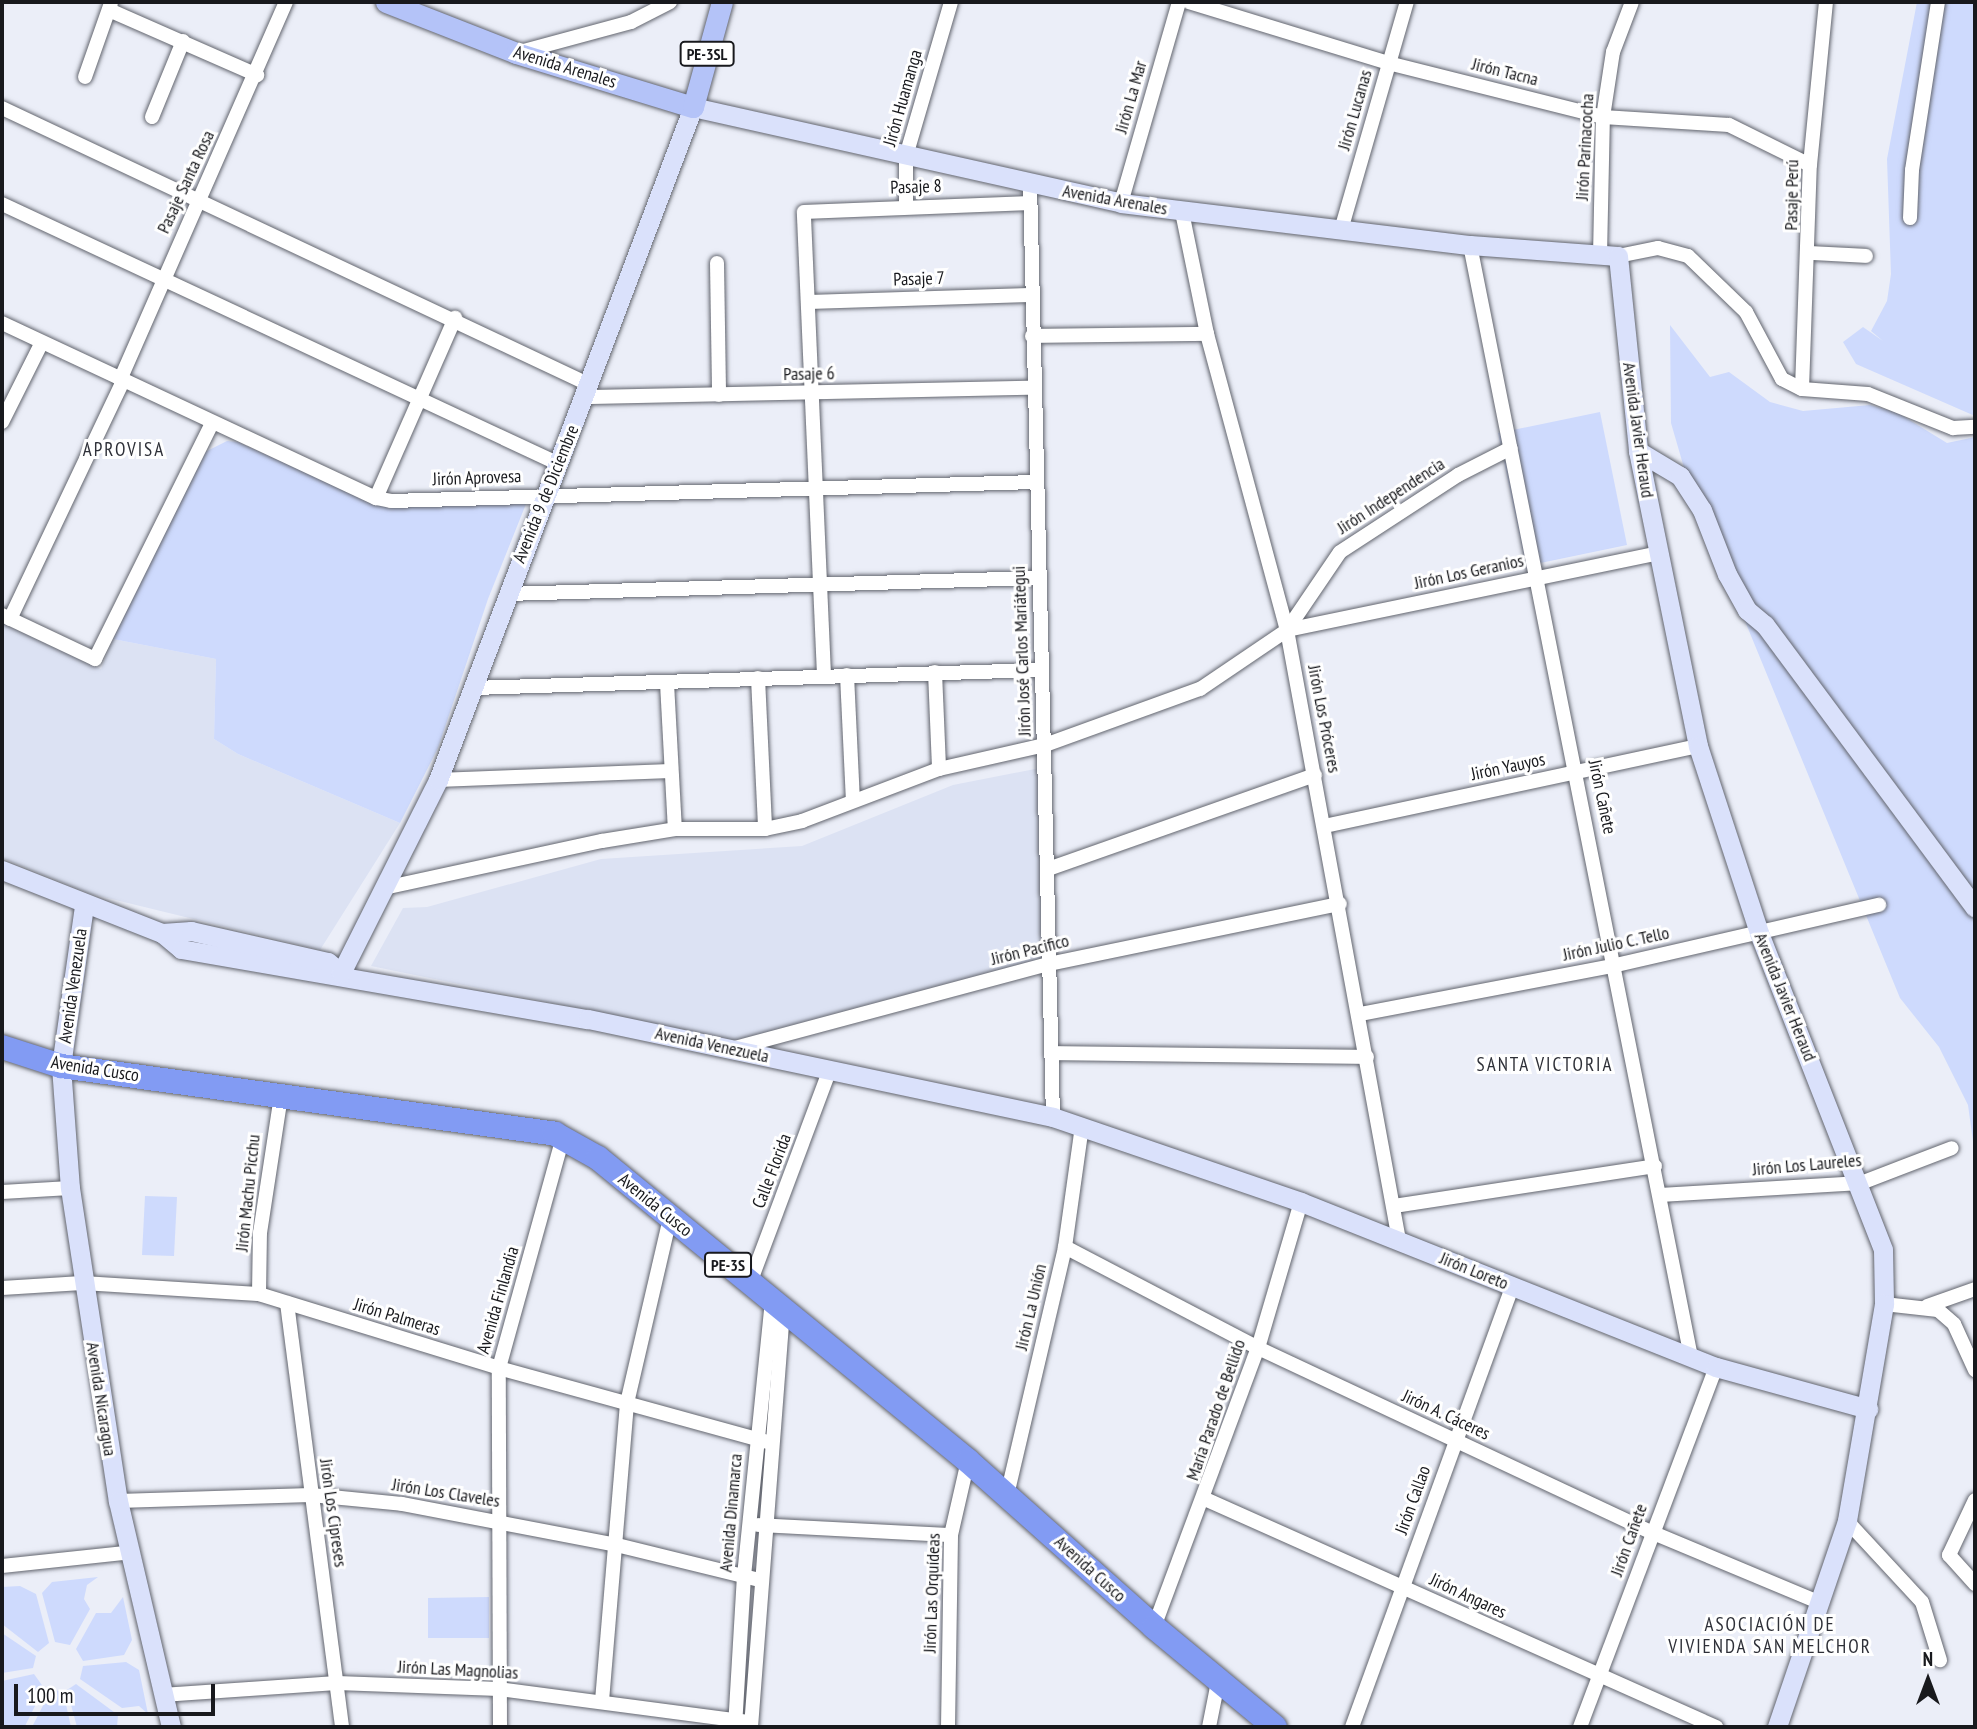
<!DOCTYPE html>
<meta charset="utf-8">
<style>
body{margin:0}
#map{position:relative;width:1977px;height:1729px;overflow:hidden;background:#ebeef8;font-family:"PT Sans Narrow",sans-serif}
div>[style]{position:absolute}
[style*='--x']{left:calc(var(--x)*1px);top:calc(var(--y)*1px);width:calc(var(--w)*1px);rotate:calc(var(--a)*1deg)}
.built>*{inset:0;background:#dce2f3}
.green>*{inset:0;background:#cedafd}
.roads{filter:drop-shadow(0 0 2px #62656e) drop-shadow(0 0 2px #62656e)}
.street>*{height:14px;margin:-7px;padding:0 7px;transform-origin:7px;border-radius:7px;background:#fff}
.secondary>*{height:19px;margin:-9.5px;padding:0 9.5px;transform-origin:9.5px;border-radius:9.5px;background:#dae1fb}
.primary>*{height:21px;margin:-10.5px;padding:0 10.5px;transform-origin:10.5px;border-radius:10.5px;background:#b4c3f8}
.highway>*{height:24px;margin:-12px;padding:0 12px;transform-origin:12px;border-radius:12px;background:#829bf3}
span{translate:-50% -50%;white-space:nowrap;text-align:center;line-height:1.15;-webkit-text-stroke:6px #fff;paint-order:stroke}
.shield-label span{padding:2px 5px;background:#fff;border:2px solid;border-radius:5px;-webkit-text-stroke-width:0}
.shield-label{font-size:16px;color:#18191d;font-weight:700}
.street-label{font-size:18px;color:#18191d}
.neighbourhood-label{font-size:19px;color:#2e3038;letter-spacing:2px}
.frame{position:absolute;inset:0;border:4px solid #18191d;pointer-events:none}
.north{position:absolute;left:1893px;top:1645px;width:70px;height:70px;-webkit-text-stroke:5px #fff;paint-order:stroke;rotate:0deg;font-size:19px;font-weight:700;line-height:28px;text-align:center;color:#18191d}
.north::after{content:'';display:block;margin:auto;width:24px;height:32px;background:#18191d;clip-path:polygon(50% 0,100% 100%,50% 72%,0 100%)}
.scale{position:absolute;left:14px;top:1684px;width:201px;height:32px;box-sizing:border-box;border:4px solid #18191d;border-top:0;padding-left:9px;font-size:21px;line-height:24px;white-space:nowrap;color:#18191d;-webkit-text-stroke:5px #fff;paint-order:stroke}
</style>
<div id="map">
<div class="built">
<i style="clip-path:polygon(2px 623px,101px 669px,113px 639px,216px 659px,214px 739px,238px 754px,400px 823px,320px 950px,91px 894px,2px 858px)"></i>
<i style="clip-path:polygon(1040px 768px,1048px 961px,743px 1042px,371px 966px,403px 908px,427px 907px,601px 859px,802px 846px,953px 785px)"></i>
</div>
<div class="green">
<i style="clip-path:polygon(1917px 2px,1975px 2px,1975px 416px,1856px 364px,1843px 342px,1863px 327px,1883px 341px,1871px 331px,1887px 301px,1891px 274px,1887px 159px)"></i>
<i style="clip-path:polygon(1670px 325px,1710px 377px,1729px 372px,1770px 402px,1803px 411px,1870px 405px,1898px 413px,1947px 443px,1975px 437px,1975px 1156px,1968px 1105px,1939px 1047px,1900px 998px,1689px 485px,1671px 423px)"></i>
<i style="clip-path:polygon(1600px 412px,1627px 545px,1526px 566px,1498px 433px)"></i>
<i style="clip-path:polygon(227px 441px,238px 442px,373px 503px,526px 504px,488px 599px,438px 748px,400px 823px,238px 754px,214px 739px,216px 659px,113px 639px,201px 454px)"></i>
<i style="clip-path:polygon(145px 1196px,177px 1197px,174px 1256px,142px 1255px)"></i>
<i style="clip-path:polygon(98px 1577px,87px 1585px,84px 1599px,90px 1609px,70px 1645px,55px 1642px,42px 1593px,52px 1582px)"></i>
<i style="clip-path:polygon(20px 1586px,36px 1594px,49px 1643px,38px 1652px,2px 1624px,2px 1587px)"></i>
<i style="clip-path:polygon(123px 1597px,132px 1640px,124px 1655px,83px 1661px,76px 1649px,96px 1613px,111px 1613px)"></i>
<i style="clip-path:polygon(489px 1597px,489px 1638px,428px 1638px,428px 1598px)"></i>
<i style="clip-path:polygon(2px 1633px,36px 1656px,33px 1668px,2px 1673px)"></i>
<i style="clip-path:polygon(126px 1662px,139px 1670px,148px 1714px,139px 1706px,122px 1708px,80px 1679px,83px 1666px)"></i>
<i style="clip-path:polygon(34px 1674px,44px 1688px,25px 1726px,2px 1727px,2px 1681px)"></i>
<i style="clip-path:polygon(76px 1684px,118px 1715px,117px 1727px,77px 1727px,67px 1690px)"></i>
<i style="clip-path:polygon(51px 1690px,63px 1691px,71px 1727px,32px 1727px)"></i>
</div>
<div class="roads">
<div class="street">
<i style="--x:1189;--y:2;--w:208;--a:17"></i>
<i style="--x:1388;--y:63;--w:222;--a:14.1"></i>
<i style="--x:1603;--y:117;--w:126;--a:3.6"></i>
<i style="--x:1729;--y:125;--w:90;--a:26.3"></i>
<i style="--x:109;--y:10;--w:162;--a:23.7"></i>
<i style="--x:520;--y:52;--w:115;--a:-15.1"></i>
<i style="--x:631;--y:22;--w:44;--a:-27.1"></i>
<i style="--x:85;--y:77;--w:78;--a:-70.6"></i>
<i style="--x:2;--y:108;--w:650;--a:25.22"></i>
<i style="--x:152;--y:117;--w:82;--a:-67.8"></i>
<i style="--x:1030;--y:184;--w:933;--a:88.59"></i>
<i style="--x:1121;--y:203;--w:209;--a:-73.9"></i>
<i style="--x:2;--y:204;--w:612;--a:25.02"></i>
<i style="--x:906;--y:207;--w:51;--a:-90"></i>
<i style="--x:906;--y:156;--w:160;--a:-73.7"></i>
<i style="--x:1182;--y:212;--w:125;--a:78.4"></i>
<i style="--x:1207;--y:334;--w:307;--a:74.9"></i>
<i style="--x:1287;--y:630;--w:620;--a:79.6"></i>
<i style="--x:1910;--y:218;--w:48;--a:-87.6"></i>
<i style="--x:1912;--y:170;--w:170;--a:-81.2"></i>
<i style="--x:1341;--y:230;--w:237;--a:-73.9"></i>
<i style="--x:1470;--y:245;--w:1134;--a:78.76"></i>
<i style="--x:1811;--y:253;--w:55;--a:3.1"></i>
<i style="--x:1600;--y:256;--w:139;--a:-88.8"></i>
<i style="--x:1603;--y:117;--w:66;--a:-81.3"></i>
<i style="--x:1613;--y:52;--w:53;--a:-69.2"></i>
<i style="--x:1618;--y:256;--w:41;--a:-11.3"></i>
<i style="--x:1658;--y:248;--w:31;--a:15"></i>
<i style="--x:1688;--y:256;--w:81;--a:44"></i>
<i style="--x:1746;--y:312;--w:76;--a:61.8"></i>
<i style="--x:1782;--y:379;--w:22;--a:27"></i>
<i style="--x:1802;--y:389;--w:66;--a:4.3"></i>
<i style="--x:1868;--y:394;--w:92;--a:21.8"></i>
<i style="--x:1953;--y:428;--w:22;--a:-3"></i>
<i style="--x:717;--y:263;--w:132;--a:89.1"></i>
<i style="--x:808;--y:302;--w:222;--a:-1.8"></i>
<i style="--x:2;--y:323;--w:413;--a:25.1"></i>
<i style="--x:376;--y:498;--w:15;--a:11"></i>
<i style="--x:391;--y:501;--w:644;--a:-1.69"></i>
<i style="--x:1032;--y:336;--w:175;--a:-0.7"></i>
<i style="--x:120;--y:380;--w:413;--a:-66.3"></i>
<i style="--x:1802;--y:389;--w:224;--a:-88"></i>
<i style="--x:1810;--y:165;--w:164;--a:-84.4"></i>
<i style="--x:586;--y:397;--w:447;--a:-1.2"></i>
<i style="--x:2;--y:422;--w:89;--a:-63.4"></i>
<i style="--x:376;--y:498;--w:197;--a:-66.3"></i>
<i style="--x:507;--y:594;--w:531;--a:-1.73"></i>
<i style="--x:2;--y:615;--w:103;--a:25.3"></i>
<i style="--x:95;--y:659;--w:263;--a:-63.6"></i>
<i style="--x:10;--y:619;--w:263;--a:-64.6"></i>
<i style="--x:1287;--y:630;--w:94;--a:-55.8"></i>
<i style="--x:1340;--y:552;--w:141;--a:-33.1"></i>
<i style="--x:1458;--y:475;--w:59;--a:-27"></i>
<i style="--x:935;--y:672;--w:97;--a:87.6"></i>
<i style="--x:824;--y:675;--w:463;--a:-92.5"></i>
<i style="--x:804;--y:212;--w:226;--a:-2.3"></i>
<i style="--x:847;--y:675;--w:125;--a:87.3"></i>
<i style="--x:758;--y:678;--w:151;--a:87.3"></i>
<i style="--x:667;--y:683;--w:146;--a:86.9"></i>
<i style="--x:473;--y:688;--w:568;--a:-1.82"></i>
<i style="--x:438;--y:780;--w:232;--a:-2.2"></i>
<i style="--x:1325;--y:826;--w:381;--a:-12.1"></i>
<i style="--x:1048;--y:869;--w:283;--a:-19.4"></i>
<i style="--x:384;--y:888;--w:223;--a:-12.2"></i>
<i style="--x:602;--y:841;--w:74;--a:-9.3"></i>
<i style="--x:675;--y:829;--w:90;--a:0"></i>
<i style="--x:765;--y:829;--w:38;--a:-12"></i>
<i style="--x:802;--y:821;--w:147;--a:-20.8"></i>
<i style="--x:939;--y:769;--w:109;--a:-12.8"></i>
<i style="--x:1045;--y:745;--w:165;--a:-19.9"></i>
<i style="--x:1200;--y:689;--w:105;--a:-34.1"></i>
<i style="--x:1287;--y:630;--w:380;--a:-11.7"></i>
<i style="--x:1360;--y:1014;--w:261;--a:-10.8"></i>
<i style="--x:1616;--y:965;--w:270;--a:-12.9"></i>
<i style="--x:735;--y:1048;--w:325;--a:-15"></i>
<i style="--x:1049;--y:964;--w:297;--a:-11.7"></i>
<i style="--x:1051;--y:1053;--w:316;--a:0.7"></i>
<i style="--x:2;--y:1192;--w:68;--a:-3.4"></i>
<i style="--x:1660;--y:1195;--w:201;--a:-3.4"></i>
<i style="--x:1861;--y:1183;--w:97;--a:-21"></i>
<i style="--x:1394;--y:1206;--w:264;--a:-8.7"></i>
<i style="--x:1065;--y:1247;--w:218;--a:27.6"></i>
<i style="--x:1258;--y:1348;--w:434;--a:25.1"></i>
<i style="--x:1651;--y:1532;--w:181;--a:22.7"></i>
<i style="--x:750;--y:1283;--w:225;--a:-69.5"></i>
<i style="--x:2;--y:1288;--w:80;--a:-3.6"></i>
<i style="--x:82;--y:1283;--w:177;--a:3.6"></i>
<i style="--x:259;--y:1294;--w:251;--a:17.1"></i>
<i style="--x:499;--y:1368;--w:283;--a:15.4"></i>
<i style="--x:259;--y:1294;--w:61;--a:-89.1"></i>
<i style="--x:260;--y:1233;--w:139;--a:-81.3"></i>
<i style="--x:287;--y:1303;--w:428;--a:82.6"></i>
<i style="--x:1884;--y:1304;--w:54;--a:6.3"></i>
<i style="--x:1938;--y:1310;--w:21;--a:41"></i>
<i style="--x:1954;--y:1324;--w:51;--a:65.5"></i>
<i style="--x:1927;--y:1306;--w:51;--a:-19.5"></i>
<i style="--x:1007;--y:1495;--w:255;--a:-76.8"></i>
<i style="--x:1065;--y:1247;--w:122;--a:-82"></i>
<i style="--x:1205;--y:1499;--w:560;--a:24.05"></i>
<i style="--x:1975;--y:1500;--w:61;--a:115.3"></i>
<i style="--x:1949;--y:1555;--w:39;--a:48"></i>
<i style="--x:118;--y:1501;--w:193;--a:-1.8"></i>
<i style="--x:311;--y:1495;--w:91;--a:5.6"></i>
<i style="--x:402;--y:1504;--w:219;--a:10.8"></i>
<i style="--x:617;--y:1545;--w:147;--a:13.8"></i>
<i style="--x:1847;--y:1521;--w:110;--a:47.2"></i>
<i style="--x:1922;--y:1602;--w:61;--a:72.8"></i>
<i style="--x:758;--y:1525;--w:193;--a:3"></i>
<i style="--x:2;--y:1566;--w:131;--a:-6.1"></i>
<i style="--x:1154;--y:1627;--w:298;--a:-69.6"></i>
<i style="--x:1258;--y:1348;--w:152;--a:-73.6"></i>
<i style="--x:162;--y:1695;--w:175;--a:-3.9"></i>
<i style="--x:337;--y:1683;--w:162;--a:2.1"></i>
<i style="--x:499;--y:1689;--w:254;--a:7.5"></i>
<i style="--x:602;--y:1701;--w:299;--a:-85.2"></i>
<i style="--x:627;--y:1403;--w:190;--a:-76.9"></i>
<i style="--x:500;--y:1727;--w:359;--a:-90.2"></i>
<i style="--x:499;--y:1368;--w:239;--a:-74.5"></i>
<i style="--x:735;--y:1727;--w:151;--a:-86.6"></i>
<i style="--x:744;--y:1576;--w:275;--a:-84.2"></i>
<i style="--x:751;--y:1727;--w:416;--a:-85.6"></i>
<i style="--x:948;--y:1727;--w:192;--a:-89.1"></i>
<i style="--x:951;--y:1535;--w:76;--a:-77.1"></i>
<i style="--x:1209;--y:1727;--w:46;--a:-78.7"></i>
<i style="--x:1352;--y:1727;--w:468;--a:-70"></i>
<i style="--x:1580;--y:1727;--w:385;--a:-69.3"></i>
</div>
<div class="secondary">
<i style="--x:1638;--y:451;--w:49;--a:30.8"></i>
<i style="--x:1680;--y:476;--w:40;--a:57.1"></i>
<i style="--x:1702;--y:510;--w:69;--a:68.7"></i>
<i style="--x:1727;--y:574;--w:41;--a:60.9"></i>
<i style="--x:1747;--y:610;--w:23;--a:40"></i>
<i style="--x:1765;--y:625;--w:352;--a:53.4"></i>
<i style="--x:2;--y:870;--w:172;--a:21.5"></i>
<i style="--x:162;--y:933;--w:25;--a:40"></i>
<i style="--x:181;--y:949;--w:413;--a:9.8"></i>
<i style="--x:588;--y:1019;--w:475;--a:11.9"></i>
<i style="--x:1053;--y:1117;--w:262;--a:18.9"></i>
<i style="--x:1301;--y:1202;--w:447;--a:21.7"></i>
<i style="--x:1716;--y:1367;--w:158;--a:15.4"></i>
<i style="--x:84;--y:906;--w:162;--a:98.2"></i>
<i style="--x:61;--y:1066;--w:122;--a:85.8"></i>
<i style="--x:70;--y:1188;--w:317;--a:81.3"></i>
<i style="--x:118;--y:1501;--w:232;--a:76.8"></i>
<i style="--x:162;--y:933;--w:29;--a:-4"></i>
<i style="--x:191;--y:931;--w:140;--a:12.8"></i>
<i style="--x:328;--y:962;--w:17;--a:40"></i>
<i style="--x:341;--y:973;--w:216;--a:-63.3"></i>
<i style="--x:438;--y:780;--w:720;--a:-69.25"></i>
<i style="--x:693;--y:107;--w:439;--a:12.6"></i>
<i style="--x:1121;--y:203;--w:352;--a:6.9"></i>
<i style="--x:1470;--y:245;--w:148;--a:4.3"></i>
<i style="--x:1618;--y:256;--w:196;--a:84.1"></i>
<i style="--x:1638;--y:451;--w:301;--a:78.5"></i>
<i style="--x:1698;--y:746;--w:197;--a:71.9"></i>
<i style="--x:1759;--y:933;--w:340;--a:68.6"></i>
<i style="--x:1883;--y:1250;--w:54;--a:88.9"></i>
<i style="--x:1884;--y:1304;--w:220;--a:99.7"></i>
<i style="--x:1847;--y:1521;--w:218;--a:108.8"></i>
</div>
<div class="primary">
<i style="--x:386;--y:2;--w:140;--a:21.4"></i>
<i style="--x:516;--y:53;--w:185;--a:17"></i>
<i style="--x:693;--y:107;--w:109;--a:-74.6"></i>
</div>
<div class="highway">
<i style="--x:2;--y:1047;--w:62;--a:17.9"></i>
<i style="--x:61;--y:1066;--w:499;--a:7.8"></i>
<i style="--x:555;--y:1134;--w:49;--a:29.2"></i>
<i style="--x:598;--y:1158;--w:478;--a:39.3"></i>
<i style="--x:968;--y:1461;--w:249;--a:41.7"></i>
<i style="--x:1154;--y:1627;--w:157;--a:39.6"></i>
</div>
</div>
<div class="shield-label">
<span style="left:707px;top:54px">PE-3SL</span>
<span style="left:728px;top:1265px">PE-3S</span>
</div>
<div class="street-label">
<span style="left:565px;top:67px;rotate:17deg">Avenida Arenales</span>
<span style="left:1505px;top:72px;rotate:14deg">Jirón Tacna</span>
<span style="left:1131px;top:97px;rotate:-74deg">Jirón La Mar</span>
<span style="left:903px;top:98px;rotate:-74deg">Jirón Huamanga</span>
<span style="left:1355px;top:110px;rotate:-74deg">Jirón Lucanas</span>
<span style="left:1585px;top:147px;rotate:-87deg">Jirón Parinacocha</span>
<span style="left:186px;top:182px;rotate:-65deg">Pasaje Santa Rosa</span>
<span style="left:916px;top:187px;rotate:-2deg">Pasaje 8</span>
<span style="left:1792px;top:195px;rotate:-89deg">Pasaje Perú</span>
<span style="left:1115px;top:200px;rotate:10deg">Avenida Arenales</span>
<span style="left:919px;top:279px;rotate:-2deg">Pasaje 7</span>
<span style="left:809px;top:374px;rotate:-1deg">Pasaje 6</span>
<span style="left:1638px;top:430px;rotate:82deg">Avenida Javier Heraud</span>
<span style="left:477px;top:478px;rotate:-2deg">Jirón Aprovesa</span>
<span style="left:546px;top:494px;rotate:-68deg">Avenida 9 de Diciembre</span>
<span style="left:1391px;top:496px;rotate:-33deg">Jirón Independencia</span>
<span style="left:1469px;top:572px;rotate:-12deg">Jirón Los Geranios</span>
<span style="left:1022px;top:651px;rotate:-92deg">Jirón José Carlos Mariátegui</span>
<span style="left:1324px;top:719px;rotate:79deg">Jirón Los Próceres</span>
<span style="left:1508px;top:767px;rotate:-12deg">Jirón Yauyos</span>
<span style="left:1602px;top:797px;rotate:78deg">Jirón Cañete</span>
<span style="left:1616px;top:944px;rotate:-12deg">Jirón Julio C. Tello</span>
<span style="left:1030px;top:950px;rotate:-14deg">Jirón Pacifico</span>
<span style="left:73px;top:986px;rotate:-82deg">Avenida Venezuela</span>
<span style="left:1785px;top:997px;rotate:68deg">Avenida Javier Heraud</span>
<span style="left:712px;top:1045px;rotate:12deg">Avenida Venezuela</span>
<span style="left:95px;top:1069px;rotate:9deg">Avenida Cusco</span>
<span style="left:1807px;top:1165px;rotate:-5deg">Jirón Los Laureles</span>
<span style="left:772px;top:1171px;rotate:-69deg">Calle Florida</span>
<span style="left:248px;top:1193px;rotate:-84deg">Jirón Machu Picchu</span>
<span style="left:655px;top:1205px;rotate:39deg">Avenida Cusco</span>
<span style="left:1474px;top:1271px;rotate:22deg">Jirón Loreto</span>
<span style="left:498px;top:1300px;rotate:-74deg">Avenida Finlandia</span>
<span style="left:1031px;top:1307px;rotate:-77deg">Jirón La Unión</span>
<span style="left:397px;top:1317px;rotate:17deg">Jirón Palmeras</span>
<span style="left:101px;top:1399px;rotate:81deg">Avenida Nicaragua</span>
<span style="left:1216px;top:1410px;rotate:-71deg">María Parado de Bellido</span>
<span style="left:1446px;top:1415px;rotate:25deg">Jirón A. Cáceres</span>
<span style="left:446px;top:1493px;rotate:9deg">Jirón Los Claveles</span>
<span style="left:1413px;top:1500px;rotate:-70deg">Jirón Callao</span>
<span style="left:333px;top:1513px;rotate:82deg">Jirón Los Cipreses</span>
<span style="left:731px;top:1513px;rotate:-85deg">Avenida Dinamarca</span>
<span style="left:1629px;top:1540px;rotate:-70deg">Jirón Cañete</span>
<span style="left:1090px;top:1569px;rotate:42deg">Avenida Cusco</span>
<span style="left:932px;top:1593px;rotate:-88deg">Jirón Las Orquídeas</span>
<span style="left:1468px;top:1596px;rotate:25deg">Jirón Angares</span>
<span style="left:458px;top:1670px;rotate:3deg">Jirón Las Magnolias</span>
</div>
<div class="neighbourhood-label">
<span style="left:124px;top:450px">APROVISA</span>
<span style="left:1545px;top:1065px">SANTA VICTORIA</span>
<span style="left:1770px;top:1636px">ASOCIACIÓN DE<br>VIVIENDA SAN MELCHOR</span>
</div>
<div class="frame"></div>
<div class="north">N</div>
<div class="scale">100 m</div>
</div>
